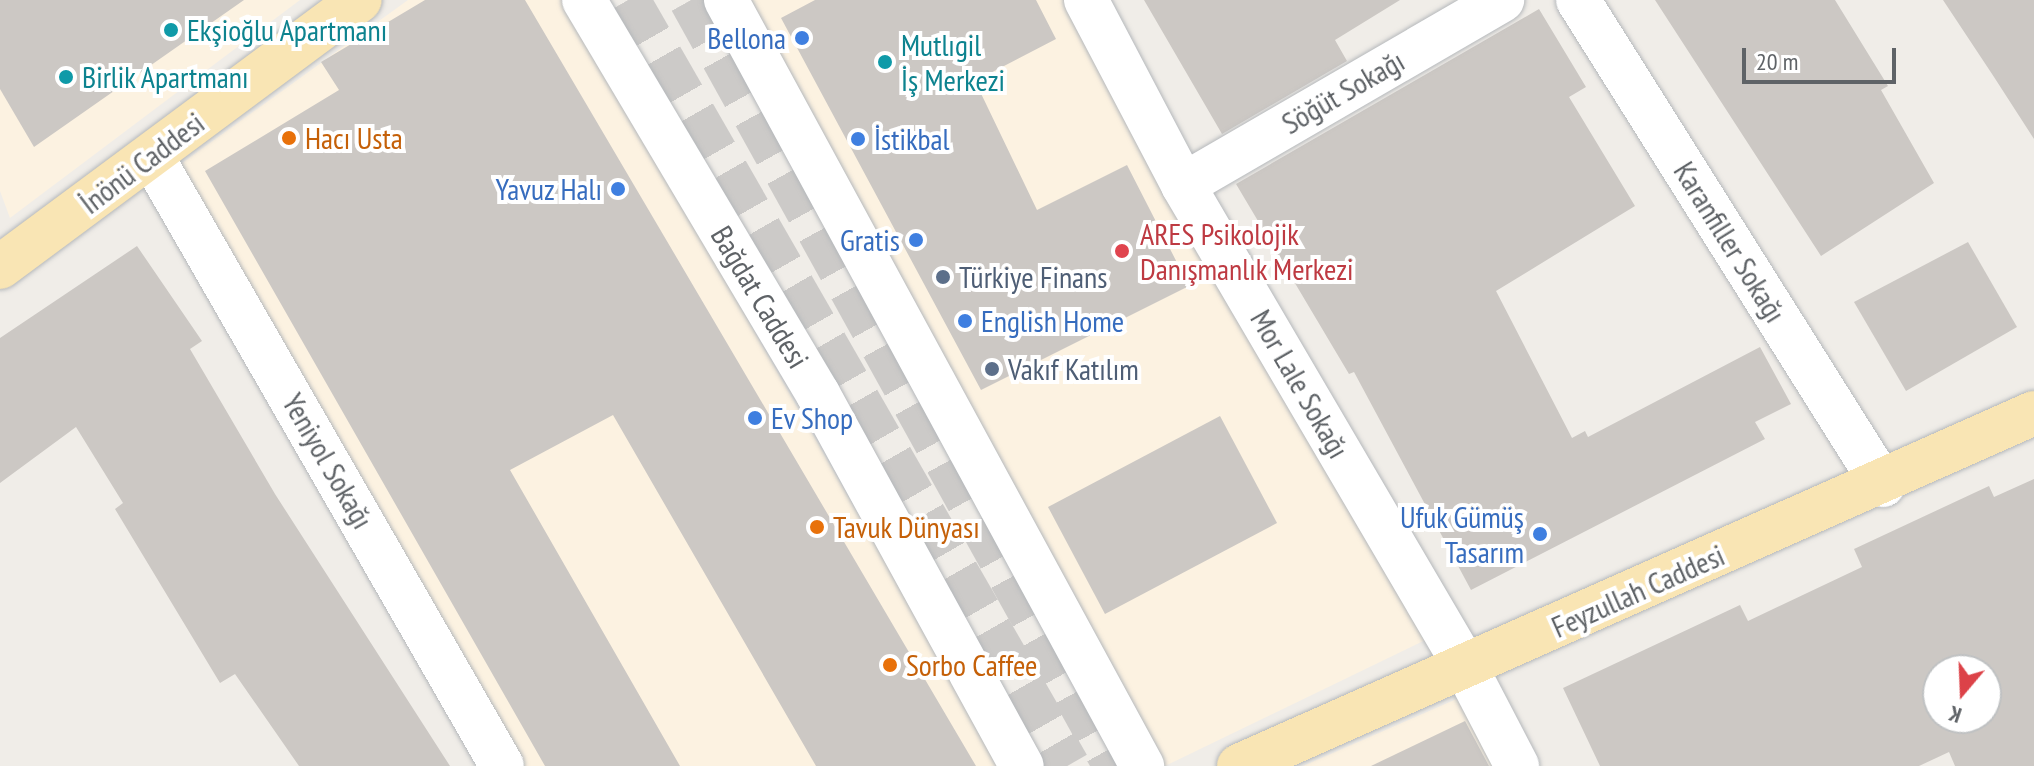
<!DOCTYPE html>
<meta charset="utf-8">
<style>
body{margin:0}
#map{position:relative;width:2034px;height:766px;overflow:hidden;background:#f0ede8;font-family:"PT Sans Narrow",sans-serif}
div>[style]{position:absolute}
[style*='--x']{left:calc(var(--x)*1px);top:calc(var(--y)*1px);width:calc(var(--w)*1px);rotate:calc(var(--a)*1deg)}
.commercial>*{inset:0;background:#fcf2e1}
.building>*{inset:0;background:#ccc8c4}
.primary-tunnel>*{height:44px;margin-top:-22px;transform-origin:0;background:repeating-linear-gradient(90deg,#cccac8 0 44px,transparent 0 66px)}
.roads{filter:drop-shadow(0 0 2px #b5b8bb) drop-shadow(0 0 2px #b5b8bb)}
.street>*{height:44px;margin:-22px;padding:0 22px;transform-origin:22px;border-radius:22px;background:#fff}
.primary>*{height:44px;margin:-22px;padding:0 22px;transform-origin:22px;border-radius:22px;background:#f9e5b4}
.dots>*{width:22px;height:22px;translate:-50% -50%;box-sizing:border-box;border:4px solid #fff;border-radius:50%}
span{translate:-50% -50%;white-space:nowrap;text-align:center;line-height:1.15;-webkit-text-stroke:8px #fff;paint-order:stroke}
.culture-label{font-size:30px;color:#0d838f}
.left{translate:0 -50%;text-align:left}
.shop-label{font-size:30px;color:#366cbe}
.right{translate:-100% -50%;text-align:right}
.street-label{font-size:30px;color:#5f6367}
.food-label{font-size:30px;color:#c56008}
.health-label{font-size:30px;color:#be3a42}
.service-label{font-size:30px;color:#4e5e75}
.north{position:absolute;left:1922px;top:654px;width:80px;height:80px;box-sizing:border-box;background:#fff;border:2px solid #bfc1c2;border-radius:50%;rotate:199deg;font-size:22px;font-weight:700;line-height:32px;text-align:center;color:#5f6367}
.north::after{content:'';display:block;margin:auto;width:28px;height:36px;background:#dc4248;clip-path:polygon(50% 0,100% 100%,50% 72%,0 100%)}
.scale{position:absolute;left:1742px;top:48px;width:154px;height:36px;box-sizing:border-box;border:4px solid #5f6367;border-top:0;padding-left:10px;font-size:24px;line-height:28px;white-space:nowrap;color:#5f6367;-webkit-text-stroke:6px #fff;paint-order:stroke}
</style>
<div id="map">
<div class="commercial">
<i style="clip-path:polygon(0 0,300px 0,10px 218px,0 191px)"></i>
<i style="clip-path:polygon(408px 0,566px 0,1001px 766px,499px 766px,160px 179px)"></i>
<i style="clip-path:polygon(748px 0,1093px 0,1444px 631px,1165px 766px)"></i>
<i style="clip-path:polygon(1475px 691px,1511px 766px,1303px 766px)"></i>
</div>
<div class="building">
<i style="clip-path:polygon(0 0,244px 0,34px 147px,0 89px)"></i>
<i style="clip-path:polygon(425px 0,525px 0,976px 766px,816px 766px,613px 415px,510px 470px,680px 766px,545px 766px,205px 171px,339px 90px,321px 62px)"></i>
<i style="clip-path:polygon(815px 0,1036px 0,1056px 39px,975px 81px,1037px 210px,1127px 165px,1189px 286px,981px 390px,781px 18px)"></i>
<i style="clip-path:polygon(1144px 0,1400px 0,1335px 40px,1347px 61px,1222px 134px)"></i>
<i style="clip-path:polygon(1655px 0,1835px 0,1888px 86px,1881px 90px,1934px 183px,1821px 256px)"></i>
<i style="clip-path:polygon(1943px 0,2034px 0,2034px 139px,1994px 77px)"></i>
<i style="clip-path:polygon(1539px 9px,1586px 87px,1569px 97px,1635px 206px,1496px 291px,1572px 438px,1585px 431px,1588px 437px,1760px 347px,1791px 404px,1755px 422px,1765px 439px,1471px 590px,1354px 372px,1349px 374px,1236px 184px)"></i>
<i style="clip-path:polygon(1968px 242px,2017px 327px,1906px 391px,1854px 302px)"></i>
<i style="clip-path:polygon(137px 246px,202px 341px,190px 349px,275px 494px,450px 766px,299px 766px,235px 674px,220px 683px,115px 509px,123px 503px,76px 427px,0 483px,0 338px)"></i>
<i style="clip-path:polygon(1220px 416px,1277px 523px,1105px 614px,1048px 507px)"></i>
<i style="clip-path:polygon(evenodd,2034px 479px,2034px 766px,1955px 766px,1949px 752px,1919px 766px,1600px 766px,1563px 688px,1740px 605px,1748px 621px,1862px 567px,1854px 549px,1989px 486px,1994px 497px,2034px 479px,1938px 670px,1986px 670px,1986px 718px,1938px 718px,1938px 670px)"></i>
<i style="clip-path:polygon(1465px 721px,1489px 766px,1371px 766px)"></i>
</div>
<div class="primary-tunnel">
<i style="--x:628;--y:0;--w:883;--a:60.13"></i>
<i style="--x:691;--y:0;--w:876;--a:61.03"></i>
</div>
<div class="roads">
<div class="street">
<i style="--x:584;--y:0;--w:458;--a:59.3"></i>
<i style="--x:818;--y:394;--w:424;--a:61.3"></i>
<i style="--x:726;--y:0;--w:872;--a:61.49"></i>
<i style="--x:1086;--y:0;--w:209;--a:62.3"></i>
<i style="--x:1183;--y:185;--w:558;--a:59.62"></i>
<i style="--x:1465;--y:666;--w:113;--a:62.5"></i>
<i style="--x:1578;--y:0;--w:573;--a:57.84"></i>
<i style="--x:152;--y:157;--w:702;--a:60.11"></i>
<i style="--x:1183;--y:185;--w:369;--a:-30.1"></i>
</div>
<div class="primary">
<i style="--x:0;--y:267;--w:448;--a:-36.6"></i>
<i style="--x:1239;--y:766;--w:870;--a:-23.94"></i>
</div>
</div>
<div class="dots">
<i style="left:171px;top:30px;background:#0f9aa8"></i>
<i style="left:802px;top:38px;background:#3f7fe0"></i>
<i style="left:885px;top:62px;background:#0f9aa8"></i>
<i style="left:66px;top:77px;background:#0f9aa8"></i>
<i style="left:289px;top:138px;background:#e8710a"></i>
<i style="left:858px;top:139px;background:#3f7fe0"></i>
<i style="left:618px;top:189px;background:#3f7fe0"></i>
<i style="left:916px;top:240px;background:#3f7fe0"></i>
<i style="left:1122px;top:251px;background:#e0444e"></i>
<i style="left:943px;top:277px;background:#5c6f8a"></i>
<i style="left:965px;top:321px;background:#3f7fe0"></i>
<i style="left:992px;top:369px;background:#5c6f8a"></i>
<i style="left:755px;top:418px;background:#3f7fe0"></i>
<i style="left:817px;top:527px;background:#e8710a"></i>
<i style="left:1540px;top:534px;background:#3f7fe0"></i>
<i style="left:890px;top:665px;background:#e8710a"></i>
</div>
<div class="culture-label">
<span class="left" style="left:187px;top:30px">Ekşioğlu Apartmanı</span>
<span class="left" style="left:901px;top:62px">Mutlıgil<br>İş Merkezi</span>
<span class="left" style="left:82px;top:77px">Birlik Apartmanı</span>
</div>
<div class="shop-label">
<span class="right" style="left:786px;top:38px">Bellona</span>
<span class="left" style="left:874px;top:139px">İstikbal</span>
<span class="right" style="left:602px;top:189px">Yavuz Halı</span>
<span class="right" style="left:900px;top:240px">Gratis</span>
<span class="left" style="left:981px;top:321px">English Home</span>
<span class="left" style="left:771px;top:418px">Ev Shop</span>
<span class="right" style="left:1524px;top:534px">Ufuk Gümüş<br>Tasarım</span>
</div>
<div class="street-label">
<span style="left:1343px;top:92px;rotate:-30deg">Söğüt Sokağı</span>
<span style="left:142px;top:163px;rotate:-37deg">İnönü Caddesi</span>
<span style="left:1730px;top:242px;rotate:58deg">Karanfiller Sokağı</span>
<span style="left:760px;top:297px;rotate:59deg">Bağdat Caddesi</span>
<span style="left:1300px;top:384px;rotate:60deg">Mor Lale Sokağı</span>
<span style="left:328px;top:461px;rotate:60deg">Yeniyol Sokağı</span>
<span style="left:1638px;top:591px;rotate:-24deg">Feyzullah Caddesi</span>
</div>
<div class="food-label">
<span class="left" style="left:305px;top:138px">Hacı Usta</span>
<span class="left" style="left:833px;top:527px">Tavuk Dünyası</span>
<span class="left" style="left:906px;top:665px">Sorbo Caffee</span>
</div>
<div class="health-label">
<span class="left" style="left:1140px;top:251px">ARES Psikolojik<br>Danışmanlık Merkezi</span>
</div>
<div class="service-label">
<span class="left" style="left:959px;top:277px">Türkiye Finans</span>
<span class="left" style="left:1008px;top:369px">Vakıf Katılım</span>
</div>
<div class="north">K</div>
<div class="scale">20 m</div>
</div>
